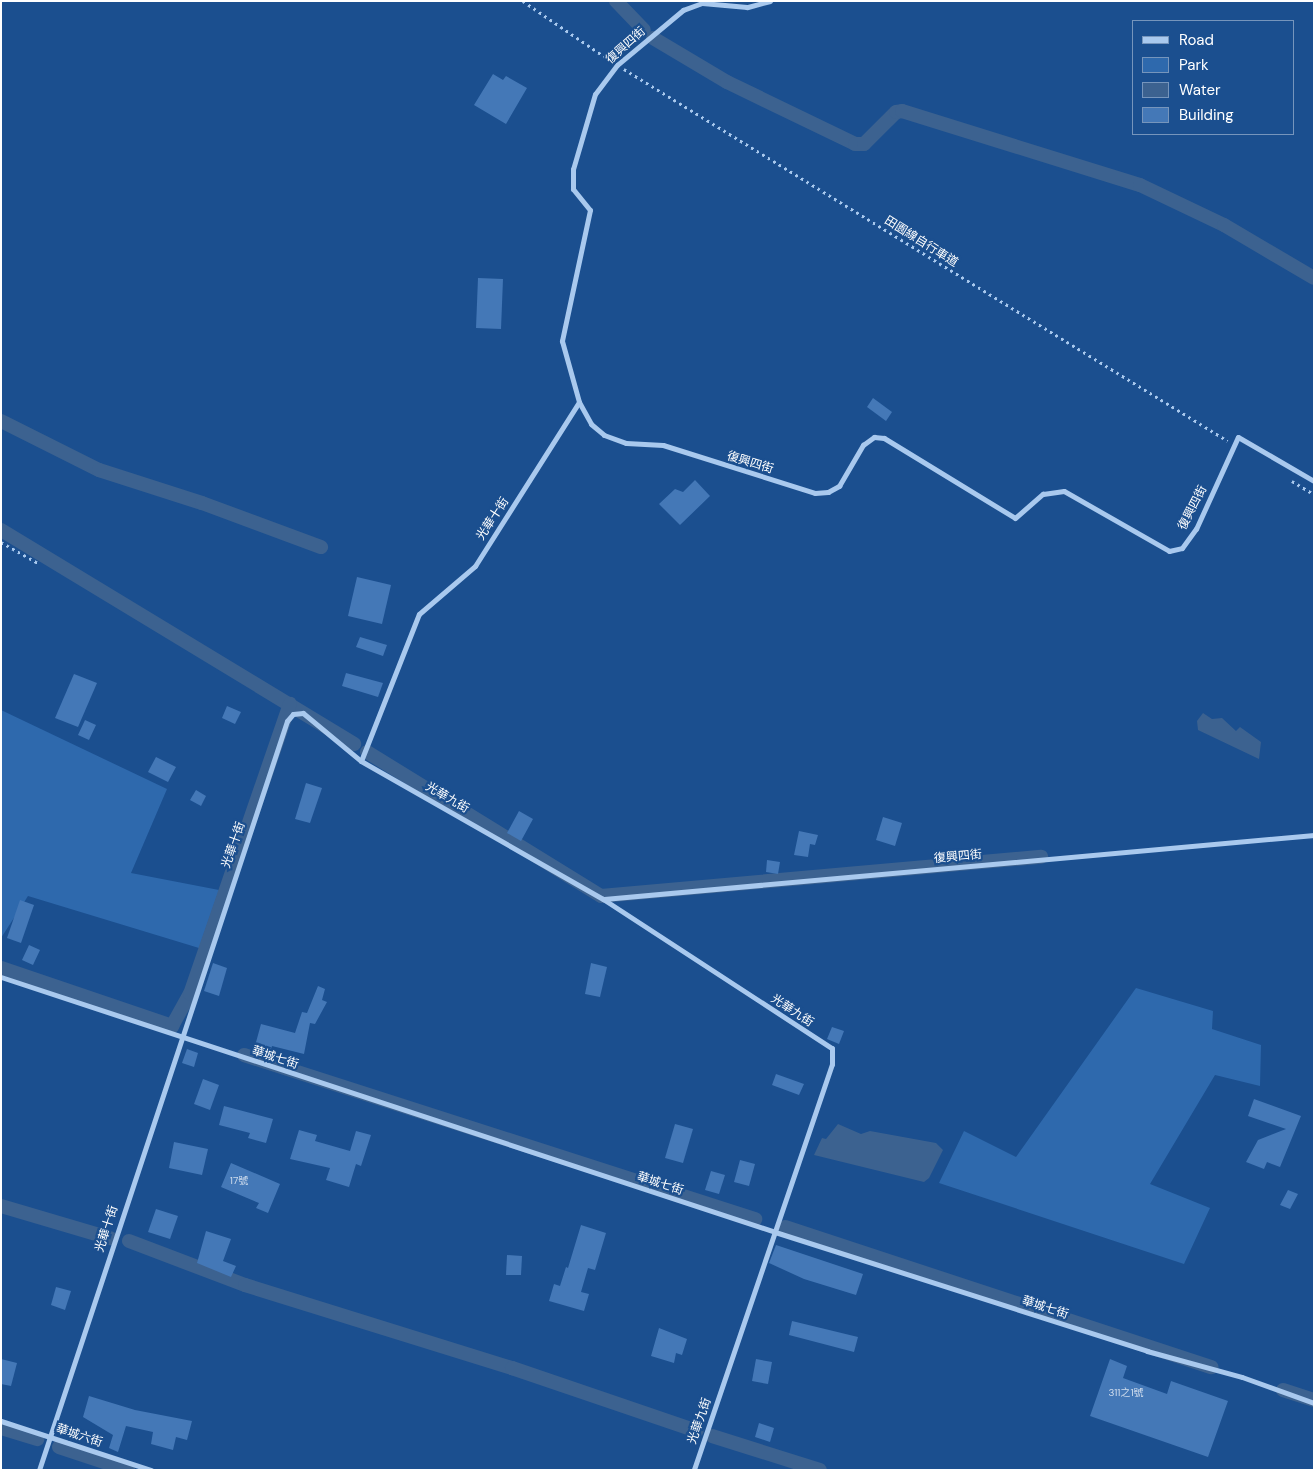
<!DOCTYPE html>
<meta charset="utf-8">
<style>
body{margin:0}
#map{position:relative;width:1315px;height:1471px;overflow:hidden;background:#1b4f8f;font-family:"DM Sans","Noto Sans TC",sans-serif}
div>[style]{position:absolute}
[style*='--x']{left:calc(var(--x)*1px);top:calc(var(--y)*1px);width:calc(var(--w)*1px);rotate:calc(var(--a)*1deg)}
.green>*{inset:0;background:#2e69ad}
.water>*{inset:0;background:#3c6290}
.canal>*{height:14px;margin:-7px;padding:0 7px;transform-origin:7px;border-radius:7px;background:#3c6290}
.building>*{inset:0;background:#4478b7}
.path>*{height:2.5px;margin-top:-1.25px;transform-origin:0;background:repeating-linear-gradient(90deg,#a9c9ee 0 2.5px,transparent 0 6.5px)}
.street>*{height:5px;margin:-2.5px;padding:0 2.5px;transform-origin:2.5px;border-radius:2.5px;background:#a9c9ee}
span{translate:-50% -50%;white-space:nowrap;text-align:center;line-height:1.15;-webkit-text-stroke:4.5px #1b4f8f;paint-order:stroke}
.number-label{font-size:10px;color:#d0dded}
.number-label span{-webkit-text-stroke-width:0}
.street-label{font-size:12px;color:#fff}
.frame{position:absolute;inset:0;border:2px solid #fff;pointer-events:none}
.legend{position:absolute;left:1132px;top:20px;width:162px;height:115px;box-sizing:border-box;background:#1b4f8f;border:1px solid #7695bc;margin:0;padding:6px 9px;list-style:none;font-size:15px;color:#fff}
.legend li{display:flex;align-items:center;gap:10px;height:25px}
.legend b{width:25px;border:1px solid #7695bc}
</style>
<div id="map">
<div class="green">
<i style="clip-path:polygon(1px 710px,167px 789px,131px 873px,219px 890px,199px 948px,28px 896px,1px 938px)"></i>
<i style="clip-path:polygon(1136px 988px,1213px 1011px,1212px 1029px,1261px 1045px,1260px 1086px,1215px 1075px,1150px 1184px,1210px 1208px,1184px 1264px,939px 1183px,964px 1131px,1016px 1157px)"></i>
</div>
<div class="water">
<i style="clip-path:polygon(1203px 713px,1212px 719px,1222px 718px,1236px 731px,1240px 727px,1261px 742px,1259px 759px,1198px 730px,1197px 721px)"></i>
<i style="clip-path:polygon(838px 1124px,861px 1134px,870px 1131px,936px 1143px,943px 1150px,929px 1178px,924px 1182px,814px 1155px,822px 1138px,826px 1139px)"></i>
</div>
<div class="canal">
<i style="--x:616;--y:1;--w:40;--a:46"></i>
<i style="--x:653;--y:38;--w:86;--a:30.7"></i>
<i style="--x:727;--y:82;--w:142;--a:25.8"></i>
<i style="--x:855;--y:144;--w:9;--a:0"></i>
<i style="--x:864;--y:144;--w:45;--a:-45"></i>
<i style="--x:896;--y:112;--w:6;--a:-9"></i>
<i style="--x:902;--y:111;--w:249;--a:17.3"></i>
<i style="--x:1140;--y:185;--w:93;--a:25.5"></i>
<i style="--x:1224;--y:225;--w:104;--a:30.5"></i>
<i style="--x:1;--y:421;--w:110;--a:26.6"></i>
<i style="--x:99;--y:470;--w:108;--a:17.8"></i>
<i style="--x:202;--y:503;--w:127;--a:20.3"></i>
<i style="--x:1;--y:530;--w:413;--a:31.2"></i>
<i style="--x:367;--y:752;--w:275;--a:31.6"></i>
<i style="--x:601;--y:896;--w:442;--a:-5.1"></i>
<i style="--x:1;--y:968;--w:181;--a:18.7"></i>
<i style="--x:172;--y:1026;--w:37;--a:-61"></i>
<i style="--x:190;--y:994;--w:307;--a:-71"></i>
<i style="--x:244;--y:1055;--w:537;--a:17.79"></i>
<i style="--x:1;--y:1206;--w:114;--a:16.4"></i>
<i style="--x:785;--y:1227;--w:449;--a:18.2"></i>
<i style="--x:129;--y:1241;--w:124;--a:20.8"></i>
<i style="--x:245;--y:1285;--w:280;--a:17.3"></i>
<i style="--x:512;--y:1368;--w:195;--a:18.8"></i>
<i style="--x:1283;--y:1390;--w:33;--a:18"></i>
<i style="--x:1;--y:1428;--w:38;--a:17"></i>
<i style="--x:712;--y:1436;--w:113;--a:17.5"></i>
<i style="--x:59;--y:1447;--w:73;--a:18.4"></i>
</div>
<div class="building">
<i style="clip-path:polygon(493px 74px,503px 80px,506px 76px,527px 88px,506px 124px,474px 105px)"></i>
<i style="clip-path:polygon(478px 278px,503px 279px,501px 329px,476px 328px)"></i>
<i style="clip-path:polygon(873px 398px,892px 412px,886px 421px,867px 407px)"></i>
<i style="clip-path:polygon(695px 480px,710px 496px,680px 525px,659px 504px,675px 489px,683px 492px)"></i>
<i style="clip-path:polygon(357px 577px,391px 585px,382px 624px,348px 616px)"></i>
<i style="clip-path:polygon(360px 637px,387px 645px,383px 656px,356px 647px)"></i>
<i style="clip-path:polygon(346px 673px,383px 683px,378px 697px,342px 686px)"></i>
<i style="clip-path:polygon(74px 674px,97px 683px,78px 727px,55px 718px)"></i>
<i style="clip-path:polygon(227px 706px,241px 712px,235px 724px,222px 718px)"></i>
<i style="clip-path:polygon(85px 720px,96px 725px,89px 740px,78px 735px)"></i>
<i style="clip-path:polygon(156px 757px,176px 767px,168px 782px,148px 772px)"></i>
<i style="clip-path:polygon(306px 783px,322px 788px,310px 823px,295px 819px)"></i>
<i style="clip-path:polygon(196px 790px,206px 796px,201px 806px,190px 800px)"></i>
<i style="clip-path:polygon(519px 811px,533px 819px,521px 841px,507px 833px)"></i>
<i style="clip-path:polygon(883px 817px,902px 823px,895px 846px,876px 840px)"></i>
<i style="clip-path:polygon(799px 831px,818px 835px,815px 845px,810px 844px,808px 857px,794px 855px)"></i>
<i style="clip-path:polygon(767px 860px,780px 862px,778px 874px,766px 872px)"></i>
<i style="clip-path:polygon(20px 900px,34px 905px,21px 943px,7px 938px)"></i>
<i style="clip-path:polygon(29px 945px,40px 950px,33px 965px,22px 960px)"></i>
<i style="clip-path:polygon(213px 963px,227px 968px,219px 996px,204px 991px)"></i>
<i style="clip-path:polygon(591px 963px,607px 967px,600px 997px,585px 994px)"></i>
<i style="clip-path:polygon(318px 986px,325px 989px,322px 1000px,327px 1002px,315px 1024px,310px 1023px,304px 1054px,272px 1046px,269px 1057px,253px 1053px,261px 1024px,295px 1033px,302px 1012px,307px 1013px)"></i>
<i style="clip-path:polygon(832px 1027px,844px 1031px,839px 1044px,827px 1039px)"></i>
<i style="clip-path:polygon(187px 1049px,198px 1053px,194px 1067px,182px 1063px)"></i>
<i style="clip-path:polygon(776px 1074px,804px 1084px,799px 1095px,772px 1085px)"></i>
<i style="clip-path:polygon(203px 1079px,219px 1085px,210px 1110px,194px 1104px)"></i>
<i style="clip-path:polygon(1254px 1099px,1301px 1116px,1280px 1167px,1267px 1162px,1264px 1169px,1246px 1162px,1258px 1140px,1286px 1129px,1248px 1116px)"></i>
<i style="clip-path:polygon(224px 1106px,273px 1119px,266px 1143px,248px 1138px,250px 1133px,219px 1125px)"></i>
<i style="clip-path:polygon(675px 1124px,693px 1129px,683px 1163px,665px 1158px)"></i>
<i style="clip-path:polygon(299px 1130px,317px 1135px,315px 1141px,350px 1151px,356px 1131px,371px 1135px,361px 1166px,356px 1164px,349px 1187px,326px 1180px,330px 1168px,290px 1159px)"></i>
<i style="clip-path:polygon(174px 1142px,208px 1149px,202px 1175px,169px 1168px)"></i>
<i style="clip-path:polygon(740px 1160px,755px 1164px,749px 1186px,734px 1182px)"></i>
<i style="clip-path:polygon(231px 1163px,280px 1184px,268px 1213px,256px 1208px,259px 1203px,221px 1187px)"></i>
<i style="clip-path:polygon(711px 1171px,725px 1175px,719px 1194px,705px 1190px)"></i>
<i style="clip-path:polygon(1288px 1190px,1298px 1194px,1290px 1209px,1280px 1205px)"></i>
<i style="clip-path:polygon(156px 1209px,178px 1216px,170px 1239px,148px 1232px)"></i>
<i style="clip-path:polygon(581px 1225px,606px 1233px,595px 1270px,588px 1268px,581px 1292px,589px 1294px,584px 1311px,549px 1301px,554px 1284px,560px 1286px,566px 1267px,568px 1268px)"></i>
<i style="clip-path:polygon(206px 1231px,231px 1239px,223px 1261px,236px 1266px,231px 1277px,197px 1263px)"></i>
<i style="clip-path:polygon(776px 1245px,863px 1274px,856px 1295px,804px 1279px,769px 1263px)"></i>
<i style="clip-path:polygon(507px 1255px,522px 1256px,521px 1275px,506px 1275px)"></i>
<i style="clip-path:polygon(56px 1287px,71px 1291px,65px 1310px,51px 1305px)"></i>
<i style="clip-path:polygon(792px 1321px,858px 1337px,854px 1352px,789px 1335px)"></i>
<i style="clip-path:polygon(659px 1328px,687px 1339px,682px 1355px,676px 1353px,674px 1363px,651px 1356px)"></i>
<i style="clip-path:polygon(1px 1359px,17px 1363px,11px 1386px,1px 1384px)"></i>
<i style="clip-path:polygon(756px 1359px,772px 1362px,768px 1384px,752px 1381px)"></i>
<i style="clip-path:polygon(1110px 1359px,1127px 1366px,1123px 1378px,1167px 1394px,1171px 1381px,1228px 1401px,1208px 1457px,1090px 1416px)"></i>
<i style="clip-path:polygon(89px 1396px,135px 1410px,192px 1421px,187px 1440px,176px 1437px,173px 1450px,151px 1444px,153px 1432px,126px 1426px,118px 1452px,109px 1448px,113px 1435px,83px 1417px)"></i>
<i style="clip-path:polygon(759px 1423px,774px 1428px,770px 1442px,755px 1437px)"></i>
</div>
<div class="path">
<i style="--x:523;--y:1;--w:107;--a:34.3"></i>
<i style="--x:624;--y:69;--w:709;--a:31.63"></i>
<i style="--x:1292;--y:481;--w:26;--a:31"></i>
<i style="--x:1;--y:542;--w:43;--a:29.6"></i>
</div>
<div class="street">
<i style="--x:770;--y:1;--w:24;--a:165"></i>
<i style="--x:747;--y:7;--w:45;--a:-174.9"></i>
<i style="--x:702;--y:3;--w:20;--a:160"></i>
<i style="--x:683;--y:10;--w:86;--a:140.2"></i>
<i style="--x:617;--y:65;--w:36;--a:127"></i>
<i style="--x:595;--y:94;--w:78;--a:106.3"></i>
<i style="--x:573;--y:169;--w:20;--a:90"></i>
<i style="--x:573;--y:189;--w:27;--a:51"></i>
<i style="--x:590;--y:210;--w:134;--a:102.1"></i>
<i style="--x:562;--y:341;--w:63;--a:74.4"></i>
<i style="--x:579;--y:402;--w:25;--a:61"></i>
<i style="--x:591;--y:424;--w:17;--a:40"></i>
<i style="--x:604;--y:435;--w:23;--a:20"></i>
<i style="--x:626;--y:443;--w:37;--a:3"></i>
<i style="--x:663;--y:445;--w:159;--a:17.5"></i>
<i style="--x:815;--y:493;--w:13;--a:-4"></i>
<i style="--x:828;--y:492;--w:13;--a:-29"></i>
<i style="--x:839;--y:486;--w:48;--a:-59.7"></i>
<i style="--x:863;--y:445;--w:14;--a:-36"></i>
<i style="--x:874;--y:437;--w:10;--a:6"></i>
<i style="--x:884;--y:438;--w:153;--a:31.4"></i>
<i style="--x:1015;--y:518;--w:37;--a:-41"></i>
<i style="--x:1043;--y:494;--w:21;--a:-8"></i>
<i style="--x:1064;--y:491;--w:121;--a:29.7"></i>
<i style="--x:1169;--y:551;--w:13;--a:-13"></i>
<i style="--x:1182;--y:548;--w:24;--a:-54"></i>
<i style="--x:1196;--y:529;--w:101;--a:-65.5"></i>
<i style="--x:1238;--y:437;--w:88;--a:30.1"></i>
<i style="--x:361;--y:761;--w:279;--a:29.7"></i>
<i style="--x:603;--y:899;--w:273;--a:33.1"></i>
<i style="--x:832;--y:1048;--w:16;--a:90"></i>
<i style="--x:832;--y:1064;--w:429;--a:108.8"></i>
<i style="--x:604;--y:899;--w:713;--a:-5.15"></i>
<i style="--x:1;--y:977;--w:815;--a:18.23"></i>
<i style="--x:775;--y:1232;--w:391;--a:17.7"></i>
<i style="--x:1147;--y:1351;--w:98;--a:15.3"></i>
<i style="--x:1242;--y:1377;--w:77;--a:19.9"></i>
<i style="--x:1;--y:1421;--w:158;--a:18.1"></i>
<i style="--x:39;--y:1470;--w:789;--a:-71.68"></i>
<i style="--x:287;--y:721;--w:9;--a:-49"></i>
<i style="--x:293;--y:714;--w:10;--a:-6"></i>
<i style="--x:303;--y:713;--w:75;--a:39.6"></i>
<i style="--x:361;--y:761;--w:158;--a:-68.5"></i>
<i style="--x:419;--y:614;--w:74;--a:-40.6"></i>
<i style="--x:475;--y:566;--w:194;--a:-57.6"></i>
</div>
<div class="number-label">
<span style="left:239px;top:1181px">17號</span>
<span style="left:1126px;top:1393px">311之1號</span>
</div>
<div class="street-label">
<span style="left:626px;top:46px;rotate:-42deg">復興四街</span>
<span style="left:921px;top:242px;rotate:32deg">田園線自行車道</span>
<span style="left:750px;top:463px;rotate:17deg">復興四街</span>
<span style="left:1193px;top:508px;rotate:-63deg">復興四街</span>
<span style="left:493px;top:519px;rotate:-57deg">光華十街</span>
<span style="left:447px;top:798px;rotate:30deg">光華九街</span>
<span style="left:234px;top:845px;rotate:-71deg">光華十街</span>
<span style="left:958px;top:857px;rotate:-5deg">復興四街</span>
<span style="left:792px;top:1011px;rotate:33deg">光華九街</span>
<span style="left:275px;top:1058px;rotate:18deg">華城七街</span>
<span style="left:660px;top:1184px;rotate:18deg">華城七街</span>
<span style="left:107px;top:1229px;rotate:-72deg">光華十街</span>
<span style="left:1045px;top:1308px;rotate:18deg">華城七街</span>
<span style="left:700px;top:1421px;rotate:-71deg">光華九街</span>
<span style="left:79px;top:1436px;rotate:18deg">華城六街</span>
</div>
<div class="frame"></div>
<ul class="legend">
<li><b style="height:6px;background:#a9c9ee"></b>Road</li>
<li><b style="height:14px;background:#2e69ad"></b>Park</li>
<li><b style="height:14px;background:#3c6290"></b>Water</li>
<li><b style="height:14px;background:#4478b7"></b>Building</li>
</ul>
</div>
